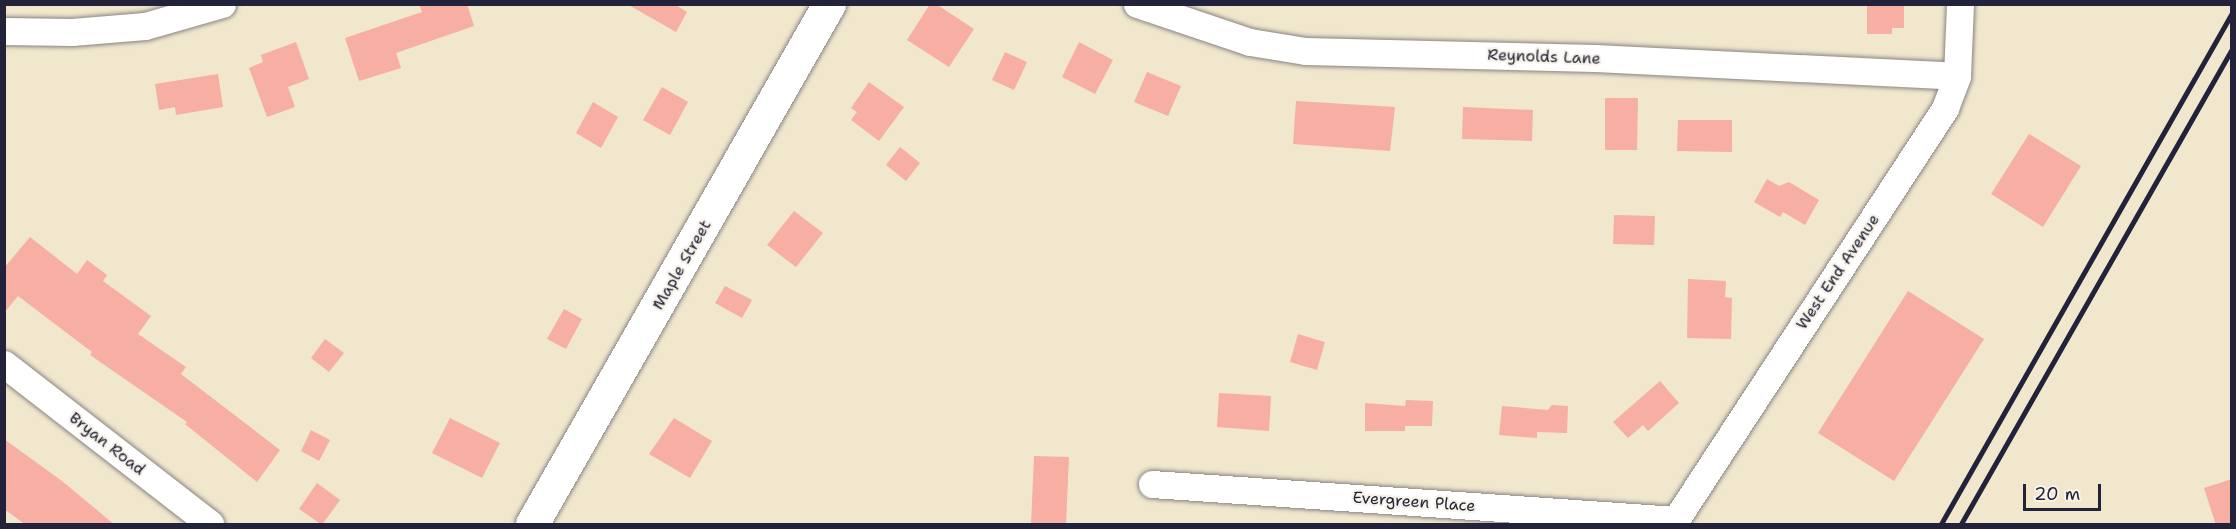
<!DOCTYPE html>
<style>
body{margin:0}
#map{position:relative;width:2236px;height:529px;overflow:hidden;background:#f0e7cd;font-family:"Shantell Sans",sans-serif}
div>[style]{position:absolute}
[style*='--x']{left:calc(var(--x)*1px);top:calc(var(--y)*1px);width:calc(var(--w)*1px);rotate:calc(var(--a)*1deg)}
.building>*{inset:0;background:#f6afa2}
.roads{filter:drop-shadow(0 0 2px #898484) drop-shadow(0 0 2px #898484)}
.minor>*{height:27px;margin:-13.5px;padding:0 13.5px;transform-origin:13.5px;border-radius:13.5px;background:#fff}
.tertiary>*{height:33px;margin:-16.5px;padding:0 16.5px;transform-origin:16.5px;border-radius:16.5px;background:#fff}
.rail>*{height:4.5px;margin:-2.25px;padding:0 2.25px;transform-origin:2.25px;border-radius:2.25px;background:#22223b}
span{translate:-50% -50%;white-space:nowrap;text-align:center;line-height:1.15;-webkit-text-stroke:4.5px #f7f3e8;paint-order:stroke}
.street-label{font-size:16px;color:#22223b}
.frame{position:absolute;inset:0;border:6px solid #22223b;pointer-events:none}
.scale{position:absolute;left:2023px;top:484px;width:78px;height:27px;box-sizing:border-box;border:3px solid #22223b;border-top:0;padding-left:8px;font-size:18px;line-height:21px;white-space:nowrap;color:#22223b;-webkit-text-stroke:4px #f7f3e8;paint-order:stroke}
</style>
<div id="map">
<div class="building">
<i style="clip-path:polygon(419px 4px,467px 4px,474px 26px,396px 53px,401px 68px,359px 81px,345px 38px,422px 12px)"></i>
<i style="clip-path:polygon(627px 4px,674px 4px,687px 12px,676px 32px)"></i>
<i style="clip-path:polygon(930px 4px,936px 4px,974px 29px,949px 67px,907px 40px)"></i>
<i style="clip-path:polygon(1867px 4px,1904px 4px,1904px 28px,1892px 28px,1892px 34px,1867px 34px)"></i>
<i style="clip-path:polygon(296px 42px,309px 79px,288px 87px,295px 107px,267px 117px,249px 68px,263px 62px,261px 55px)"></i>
<i style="clip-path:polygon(1079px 42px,1113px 60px,1095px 94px,1062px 77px)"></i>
<i style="clip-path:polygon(1005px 52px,1027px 62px,1014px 90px,992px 80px)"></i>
<i style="clip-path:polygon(1147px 72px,1181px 86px,1168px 116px,1134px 102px)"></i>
<i style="clip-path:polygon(218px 74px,223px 107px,176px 115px,175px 107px,159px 110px,155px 84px)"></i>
<i style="clip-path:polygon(869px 82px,904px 107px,879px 141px,851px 120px,857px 112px,851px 108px)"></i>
<i style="clip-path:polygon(662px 87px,688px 102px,670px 135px,643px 120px)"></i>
<i style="clip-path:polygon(1605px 98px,1638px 98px,1637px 150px,1605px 150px)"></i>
<i style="clip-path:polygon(1296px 101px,1395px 107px,1390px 151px,1293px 144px)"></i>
<i style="clip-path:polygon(593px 102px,618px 117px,601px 148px,576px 133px)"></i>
<i style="clip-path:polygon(1463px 107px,1533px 110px,1532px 141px,1462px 139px)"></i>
<i style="clip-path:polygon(1678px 120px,1732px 120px,1732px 152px,1677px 151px)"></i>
<i style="clip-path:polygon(2029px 134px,2081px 166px,2043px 227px,1991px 194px)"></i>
<i style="clip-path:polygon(900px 147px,920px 163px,906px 181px,886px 165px)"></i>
<i style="clip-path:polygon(1767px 179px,1779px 186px,1789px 182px,1819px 200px,1805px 225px,1783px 212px,1780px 217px,1754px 202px)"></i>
<i style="clip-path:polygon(794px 211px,823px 233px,796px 267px,767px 245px)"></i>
<i style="clip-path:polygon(1614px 215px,1655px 216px,1654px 245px,1613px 244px)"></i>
<i style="clip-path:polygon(30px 237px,77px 274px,87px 260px,107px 275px,103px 281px,151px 316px,138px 334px,186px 367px,181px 374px,280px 450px,257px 482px,185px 424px,187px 422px,90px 355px,92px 352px,18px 296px,4px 313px,4px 268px)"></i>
<i style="clip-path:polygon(1688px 279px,1726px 281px,1725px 297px,1732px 298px,1731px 339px,1687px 338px)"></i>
<i style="clip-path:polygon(725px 286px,752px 300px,742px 318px,715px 303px)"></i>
<i style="clip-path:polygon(1908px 291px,1984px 339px,1894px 481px,1818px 433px)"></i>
<i style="clip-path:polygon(564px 309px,582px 319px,566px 349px,547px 339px)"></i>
<i style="clip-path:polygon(1298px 334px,1325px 342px,1317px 370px,1290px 362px)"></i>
<i style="clip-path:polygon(325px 339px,344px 353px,329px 372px,311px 358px)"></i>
<i style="clip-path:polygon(1660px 381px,1679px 403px,1648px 431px,1643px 425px,1628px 438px,1613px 422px)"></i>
<i style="clip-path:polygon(1219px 393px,1271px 396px,1269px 431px,1217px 427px)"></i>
<i style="clip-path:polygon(1406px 400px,1433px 401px,1432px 426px,1405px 426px,1405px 431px,1365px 431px,1365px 403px,1405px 406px)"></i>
<i style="clip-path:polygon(1552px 405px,1568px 406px,1567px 433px,1537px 432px,1537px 438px,1499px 435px,1502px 406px,1548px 410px)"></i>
<i style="clip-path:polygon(450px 418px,500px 443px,482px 478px,432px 453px)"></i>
<i style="clip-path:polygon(674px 418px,712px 441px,690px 478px,649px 454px)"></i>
<i style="clip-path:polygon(311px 430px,330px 440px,319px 461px,301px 451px)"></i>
<i style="clip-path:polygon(4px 439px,62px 481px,115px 525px,26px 525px,4px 509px)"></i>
<i style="clip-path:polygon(1034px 456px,1069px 457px,1066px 525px,1031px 525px)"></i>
<i style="clip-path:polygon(2232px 479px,2232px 525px,2216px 525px,2204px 488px)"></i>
<i style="clip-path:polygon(317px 483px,340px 500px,322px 525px,299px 509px)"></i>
</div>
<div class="roads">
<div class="minor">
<i style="--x:1137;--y:4;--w:119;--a:18.6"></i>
<i style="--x:1250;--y:42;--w:56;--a:9.3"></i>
<i style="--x:1305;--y:51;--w:290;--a:1.4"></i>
<i style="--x:1595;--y:58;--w:362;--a:2.8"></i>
<i style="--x:4;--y:31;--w:68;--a:0.8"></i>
<i style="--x:72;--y:32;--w:73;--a:-4.7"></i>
<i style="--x:145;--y:26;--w:80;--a:-15.9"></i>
<i style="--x:4;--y:364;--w:261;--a:37.8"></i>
<i style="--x:1152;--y:484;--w:525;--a:3.93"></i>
<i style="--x:1673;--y:524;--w:497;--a:-56.8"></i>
<i style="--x:1945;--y:108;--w:34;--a:-69"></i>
<i style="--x:1957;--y:76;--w:72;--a:-87.6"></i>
</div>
<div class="tertiary">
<i style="--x:532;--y:524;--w:599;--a:-60.27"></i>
</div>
</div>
<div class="rail">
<i style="--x:1941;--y:524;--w:588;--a:-60.34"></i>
<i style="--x:1961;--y:524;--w:547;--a:-60.29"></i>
</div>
<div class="street-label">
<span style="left:1544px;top:57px;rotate:2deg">Reynolds Lane</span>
<span style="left:682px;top:265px;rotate:-60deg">Maple Street</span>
<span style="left:1838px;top:272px;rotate:-56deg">West End Avenue</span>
<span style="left:107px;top:444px;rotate:38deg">Bryan Road</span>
<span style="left:1414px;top:502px;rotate:4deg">Evergreen Place</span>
</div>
<div class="frame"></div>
<div class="scale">20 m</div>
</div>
